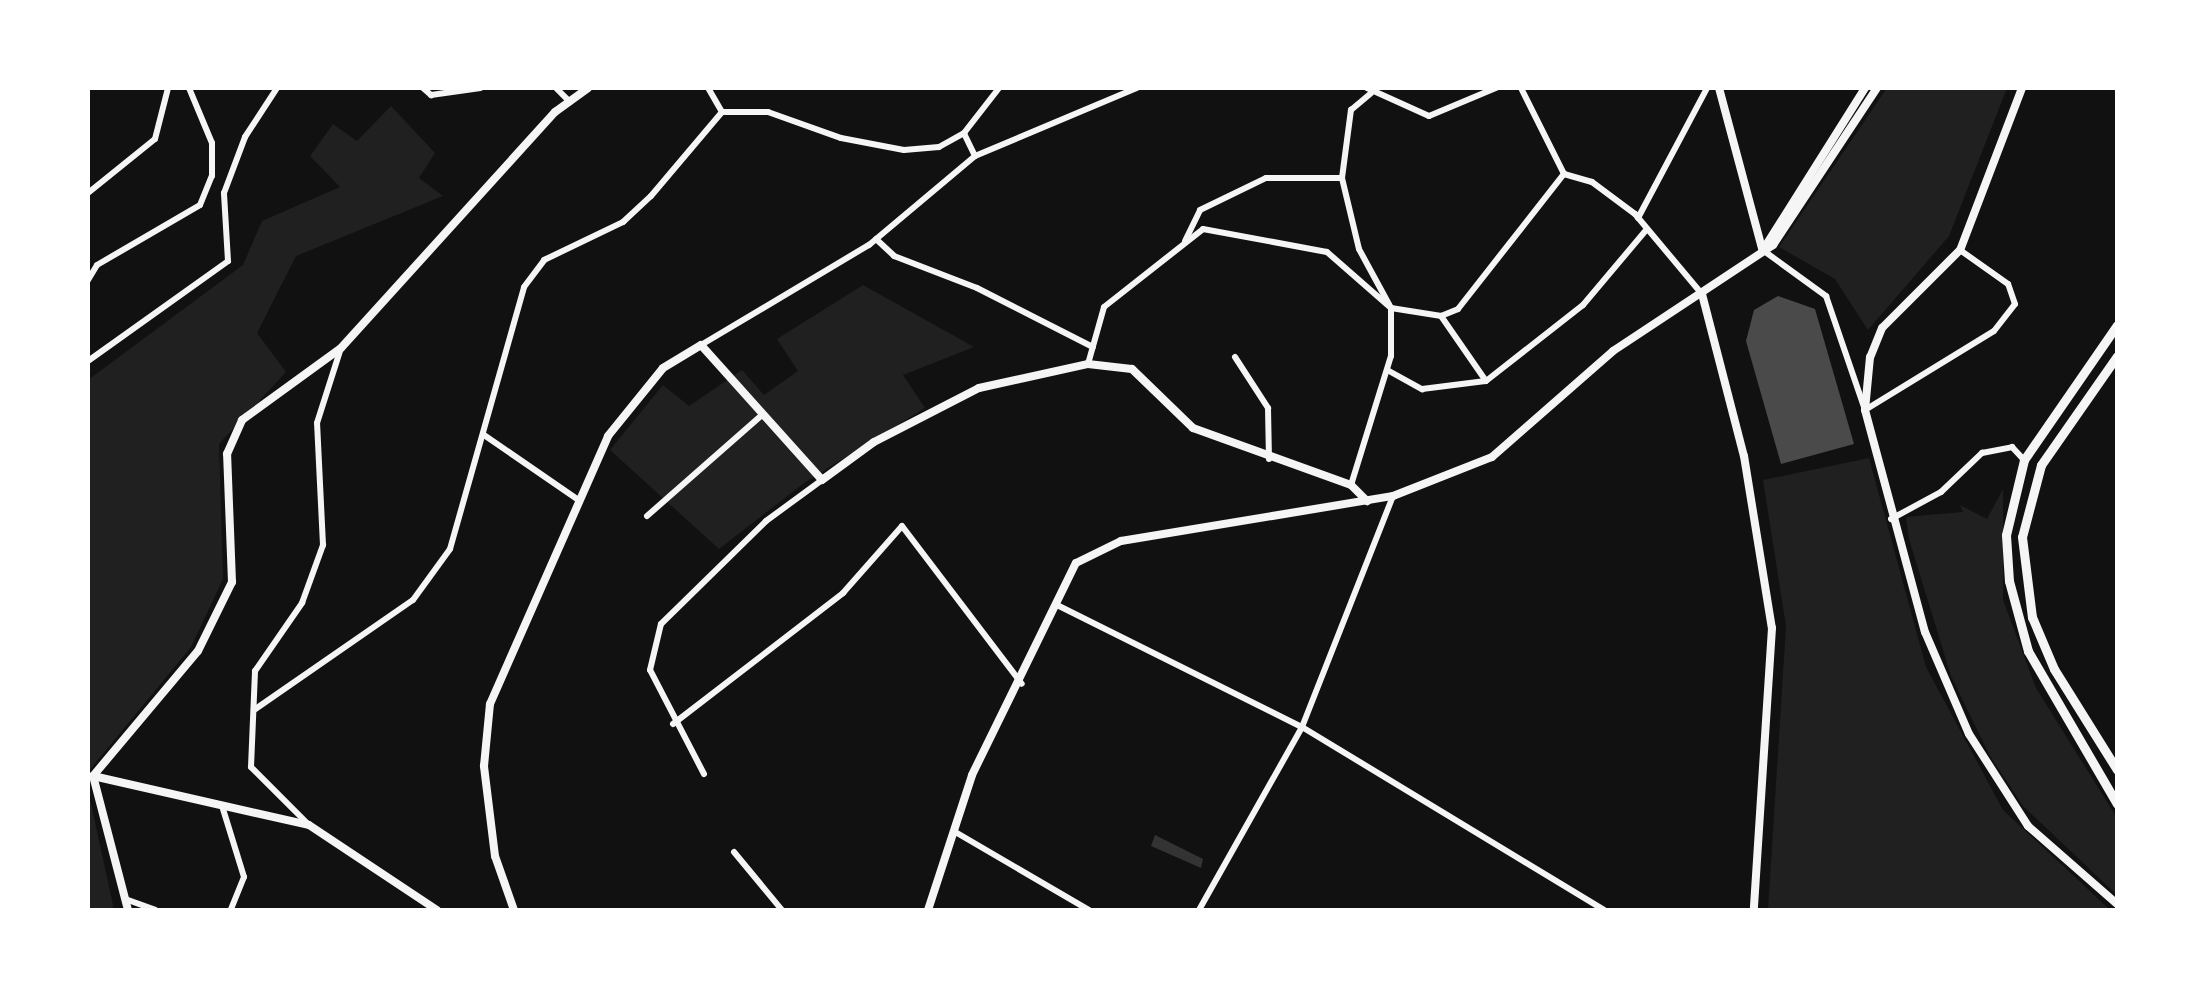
<!DOCTYPE html>
<style>
body{margin:0}
#map{position:relative;width:2205px;height:998px;overflow:hidden;background:#111;font-family:"Titillium Web",sans-serif}
div>[style]{position:absolute}
[style*='--x']{left:calc(var(--x)*1px);top:calc(var(--y)*1px);width:calc(var(--w)*1px);rotate:calc(var(--a)*1deg)}
.green>*{inset:0;background:#202020}
.water>*{inset:0;background:#333}
.building>*{inset:0;background:#4a4a4a}
.minor>*{height:6px;margin:-3px;padding:0 3px;transform-origin:3px;border-radius:3px;background:#f5f5f5}
.tertiary>*{height:8px;margin:-4px;padding:0 4px;transform-origin:4px;border-radius:4px;background:#f5f5f5}
.secondary>*{height:9px;margin:-4.5px;padding:0 4.5px;transform-origin:4.5px;border-radius:4.5px;background:#f5f5f5}
span{translate:-50% -50%;white-space:nowrap;text-align:center;line-height:1.15;-webkit-text-stroke:8px #fff;paint-order:stroke}
.frame{position:absolute;inset:0;border:90px solid #fff;pointer-events:none}
</style>
<div id="map">
<div class="green">
<i style="clip-path:polygon(1887px 88px,2007px 88px,1949px 236px,1868px 330px,1835px 279px,1779px 247px)"></i>
<i style="clip-path:polygon(391px 106px,435px 153px,419px 178px,443px 196px,296px 256px,257px 333px,286px 372px,219px 444px,223px 579px,191px 647px,88px 772px,88px 380px,243px 265px,262px 221px,340px 187px,310px 156px,333px 124px,357px 141px)"></i>
<i style="clip-path:polygon(863px 285px,974px 347px,903px 375px,925px 408px,804px 483px,719px 549px,610px 450px,663px 385px,689px 406px,742px 370px,764px 395px,798px 371px,777px 339px)"></i>
<i style="clip-path:polygon(1869px 458px,1926px 667px,2003px 810px,2110px 910px,1768px 910px,1786px 626px,1763px 480px)"></i>
<i style="clip-path:polygon(2003px 489px,2003px 600px,2036px 688px,2117px 818px,2117px 895px,2023px 806px,1990px 756px,1951px 676px,1909px 539px,1906px 517px,1963px 512px,1960px 505px,1987px 519px)"></i>
<i style="clip-path:polygon(88px 790px,113px 905px,112px 910px,88px 910px)"></i>
</div>
<div class="water">
<i style="clip-path:polygon(1155px 835px,1203px 859px,1201px 868px,1151px 846px)"></i>
</div>
<div class="building">
<i style="clip-path:polygon(1778px 296px,1815px 309px,1854px 444px,1781px 464px,1746px 341px,1754px 310px)"></i>
</div>
<div class="minor">
<i style="--x:423;--y:88;--w:11;--a:41"></i>
<i style="--x:431;--y:95;--w:50;--a:-8"></i>
<i style="--x:556;--y:88;--w:20;--a:45"></i>
<i style="--x:1367;--y:88;--w:68;--a:24.3"></i>
<i style="--x:1429;--y:116;--w:73;--a:-22.7"></i>
<i style="--x:1521;--y:88;--w:96;--a:63.4"></i>
<i style="--x:1564;--y:174;--w:29;--a:16"></i>
<i style="--x:1592;--y:182;--w:54;--a:36.7"></i>
<i style="--x:1635;--y:214;--w:104;--a:50.1"></i>
<i style="--x:722;--y:112;--w:46;--a:0"></i>
<i style="--x:768;--y:112;--w:77;--a:19.6"></i>
<i style="--x:841;--y:138;--w:64;--a:10.8"></i>
<i style="--x:904;--y:150;--w:35;--a:-5"></i>
<i style="--x:939;--y:147;--w:29;--a:-29"></i>
<i style="--x:975;--y:156;--w:25;--a:-116"></i>
<i style="--x:964;--y:133;--w:57;--a:-52.1"></i>
<i style="--x:88;--y:193;--w:86;--a:-38.9"></i>
<i style="--x:155;--y:139;--w:53;--a:-75.7"></i>
<i style="--x:1638;--y:218;--w:147;--a:-62"></i>
<i style="--x:876;--y:239;--w:25;--a:43"></i>
<i style="--x:894;--y:256;--w:89;--a:21.1"></i>
<i style="--x:977;--y:288;--w:130;--a:27"></i>
<i style="--x:1185;--y:241;--w:34;--a:-64"></i>
<i style="--x:1200;--y:210;--w:73;--a:-25.9"></i>
<i style="--x:1266;--y:178;--w:76;--a:0"></i>
<i style="--x:1764;--y:251;--w:77;--a:36"></i>
<i style="--x:1826;--y:296;--w:120;--a:71.1"></i>
<i style="--x:1865;--y:410;--w:151;--a:-31.5"></i>
<i style="--x:1994;--y:331;--w:34;--a:-52"></i>
<i style="--x:2015;--y:304;--w:21;--a:-109"></i>
<i style="--x:2008;--y:284;--w:59;--a:-144.7"></i>
<i style="--x:88;--y:280;--w:17;--a:-59"></i>
<i style="--x:97;--y:265;--w:119;--a:-30.2"></i>
<i style="--x:200;--y:205;--w:31;--a:-68"></i>
<i style="--x:212;--y:176;--w:33;--a:-90"></i>
<i style="--x:212;--y:143;--w:60;--a:-112.7"></i>
<i style="--x:1441;--y:316;--w:79;--a:55.3"></i>
<i style="--x:701;--y:345;--w:196;--a:-30.8"></i>
<i style="--x:869;--y:245;--w:138;--a:-40"></i>
<i style="--x:975;--y:156;--w:176;--a:-22.8"></i>
<i style="--x:1235;--y:357;--w:61;--a:57.1"></i>
<i style="--x:1268;--y:408;--w:51;--a:88.9"></i>
<i style="--x:88;--y:361;--w:172;--a:-35.5"></i>
<i style="--x:228;--y:261;--w:68;--a:-93.4"></i>
<i style="--x:224;--y:193;--w:60;--a:-69.4"></i>
<i style="--x:245;--y:137;--w:59;--a:-56.9"></i>
<i style="--x:1088;--y:364;--w:59;--a:-74.3"></i>
<i style="--x:1104;--y:307;--w:126;--a:-38.2"></i>
<i style="--x:1203;--y:229;--w:126;--a:10.5"></i>
<i style="--x:1327;--y:252;--w:85;--a:41.2"></i>
<i style="--x:1391;--y:308;--w:51;--a:9.1"></i>
<i style="--x:1441;--y:316;--w:18;--a:-22"></i>
<i style="--x:1458;--y:309;--w:172;--a:-51.9"></i>
<i style="--x:1389;--y:371;--w:38;--a:29"></i>
<i style="--x:1422;--y:389;--w:64;--a:-7.1"></i>
<i style="--x:1486;--y:381;--w:123;--a:-38.1"></i>
<i style="--x:1583;--y:305;--w:99;--a:-49.9"></i>
<i style="--x:484;--y:435;--w:116;--a:34.5"></i>
<i style="--x:1351;--y:485;--w:135;--a:-72.8"></i>
<i style="--x:1391;--y:356;--w:48;--a:-90"></i>
<i style="--x:1391;--y:308;--w:67;--a:-118.5"></i>
<i style="--x:1359;--y:249;--w:73;--a:-103.5"></i>
<i style="--x:1342;--y:178;--w:69;--a:-82.5"></i>
<i style="--x:1351;--y:110;--w:26;--a:-40"></i>
<i style="--x:647;--y:516;--w:154;--a:-41.3"></i>
<i style="--x:1891;--y:519;--w:57;--a:-28.4"></i>
<i style="--x:1941;--y:492;--w:57;--a:-43.6"></i>
<i style="--x:1982;--y:453;--w:31;--a:-11"></i>
<i style="--x:2012;--y:447;--w:18;--a:47"></i>
<i style="--x:1057;--y:605;--w:274;--a:26.5"></i>
<i style="--x:1302;--y:727;--w:353;--a:31.2"></i>
<i style="--x:254;--y:710;--w:193;--a:-34.7"></i>
<i style="--x:413;--y:600;--w:63;--a:-54"></i>
<i style="--x:450;--y:549;--w:272;--a:-74.2"></i>
<i style="--x:524;--y:287;--w:34;--a:-53"></i>
<i style="--x:544;--y:260;--w:88;--a:-25.7"></i>
<i style="--x:623;--y:222;--w:38;--a:-43"></i>
<i style="--x:651;--y:196;--w:110;--a:-49.8"></i>
<i style="--x:722;--y:112;--w:28;--a:-120"></i>
<i style="--x:673;--y:724;--w:215;--a:-37.6"></i>
<i style="--x:843;--y:593;--w:89;--a:-48.6"></i>
<i style="--x:902;--y:526;--w:198;--a:52.8"></i>
<i style="--x:704;--y:774;--w:117;--a:-117.4"></i>
<i style="--x:650;--y:670;--w:47;--a:-76.6"></i>
<i style="--x:661;--y:624;--w:147;--a:-44.4"></i>
<i style="--x:766;--y:521;--w:69;--a:-36.2"></i>
<i style="--x:223;--y:809;--w:71;--a:72.8"></i>
<i style="--x:244;--y:877;--w:35;--a:112"></i>
<i style="--x:309;--y:825;--w:82;--a:-135"></i>
<i style="--x:251;--y:767;--w:96;--a:-87.6"></i>
<i style="--x:255;--y:671;--w:83;--a:-55.3"></i>
<i style="--x:302;--y:603;--w:62;--a:-70.1"></i>
<i style="--x:323;--y:545;--w:122;--a:-92.8"></i>
<i style="--x:317;--y:423;--w:79;--a:-72.3"></i>
<i style="--x:957;--y:833;--w:153;--a:30.3"></i>
<i style="--x:734;--y:852;--w:75;--a:50.4"></i>
<i style="--x:128;--y:900;--w:29;--a:20"></i>
<i style="--x:1199;--y:910;--w:210;--a:-60.6"></i>
<i style="--x:1302;--y:727;--w:248;--a:-68.5"></i>
</div>
<div class="tertiary">
<i style="--x:1719;--y:88;--w:167;--a:75"></i>
<i style="--x:2022;--y:88;--w:173;--a:110.9"></i>
<i style="--x:1960;--y:250;--w:110;--a:135"></i>
<i style="--x:1882;--y:328;--w:31;--a:112"></i>
<i style="--x:1870;--y:357;--w:53;--a:95.4"></i>
<i style="--x:1865;--y:410;--w:230;--a:74.9"></i>
<i style="--x:1925;--y:632;--w:111;--a:66.7"></i>
<i style="--x:1969;--y:734;--w:109;--a:57.3"></i>
<i style="--x:2028;--y:826;--w:118;--a:41.2"></i>
<i style="--x:1763;--y:250;--w:191;--a:-57.8"></i>
<i style="--x:1702;--y:294;--w:167;--a:75.5"></i>
<i style="--x:1744;--y:456;--w:174;--a:80.8"></i>
<i style="--x:1772;--y:628;--w:283;--a:93.7"></i>
<i style="--x:93;--y:776;--w:221;--a:12.8"></i>
<i style="--x:309;--y:825;--w:154;--a:33.6"></i>
<i style="--x:128;--y:910;--w:138;--a:-104.6"></i>
<i style="--x:93;--y:776;--w:163;--a:-50"></i>
<i style="--x:198;--y:651;--w:77;--a:-63.8"></i>
<i style="--x:232;--y:582;--w:128;--a:-92.2"></i>
<i style="--x:227;--y:454;--w:37;--a:-66"></i>
<i style="--x:242;--y:420;--w:122;--a:-36"></i>
<i style="--x:341;--y:348;--w:319;--a:-47.8"></i>
<i style="--x:555;--y:112;--w:41;--a:-36"></i>
<i style="--x:514;--y:910;--w:57;--a:-109.4"></i>
<i style="--x:495;--y:856;--w:91;--a:-97"></i>
<i style="--x:484;--y:766;--w:62;--a:-84.5"></i>
<i style="--x:490;--y:704;--w:293;--a:-66.2"></i>
<i style="--x:608;--y:436;--w:87;--a:-51"></i>
<i style="--x:663;--y:368;--w:44;--a:-31.2"></i>
<i style="--x:701;--y:345;--w:181;--a:48.1"></i>
<i style="--x:822;--y:480;--w:64;--a:-36.2"></i>
<i style="--x:874;--y:442;--w:118;--a:-27.2"></i>
<i style="--x:979;--y:388;--w:112;--a:-12.4"></i>
<i style="--x:1088;--y:364;--w:44;--a:6.5"></i>
<i style="--x:1132;--y:369;--w:85;--a:44"></i>
<i style="--x:1193;--y:428;--w:168;--a:19.8"></i>
<i style="--x:1351;--y:485;--w:23;--a:45"></i>
<i style="--x:928;--y:910;--w:142;--a:-71.9"></i>
<i style="--x:972;--y:775;--w:236;--a:-63.9"></i>
<i style="--x:1076;--y:563;--w:50;--a:-26.1"></i>
<i style="--x:1121;--y:541;--w:276;--a:-9.4"></i>
<i style="--x:1393;--y:496;--w:106;--a:-21.5"></i>
<i style="--x:1492;--y:457;--w:161;--a:-41.2"></i>
<i style="--x:1613;--y:351;--w:192;--a:-33.5"></i>
<i style="--x:1773;--y:245;--w:188;--a:-56.5"></i>
</div>
<div class="secondary">
<i style="--x:2117;--y:325;--w:164;--a:124.6"></i>
<i style="--x:2024;--y:460;--w:77;--a:103.5"></i>
<i style="--x:2006;--y:535;--w:46;--a:86.3"></i>
<i style="--x:2009;--y:581;--w:73;--a:74.8"></i>
<i style="--x:2028;--y:651;--w:177;--a:59.8"></i>
<i style="--x:2117;--y:356;--w:133;--a:124.9"></i>
<i style="--x:2041;--y:465;--w:74;--a:104.8"></i>
<i style="--x:2022;--y:537;--w:81;--a:82.9"></i>
<i style="--x:2032;--y:617;--w:56;--a:67.1"></i>
<i style="--x:2054;--y:669;--w:119;--a:58"></i>
</div>
<div class="frame"></div>
</div>
